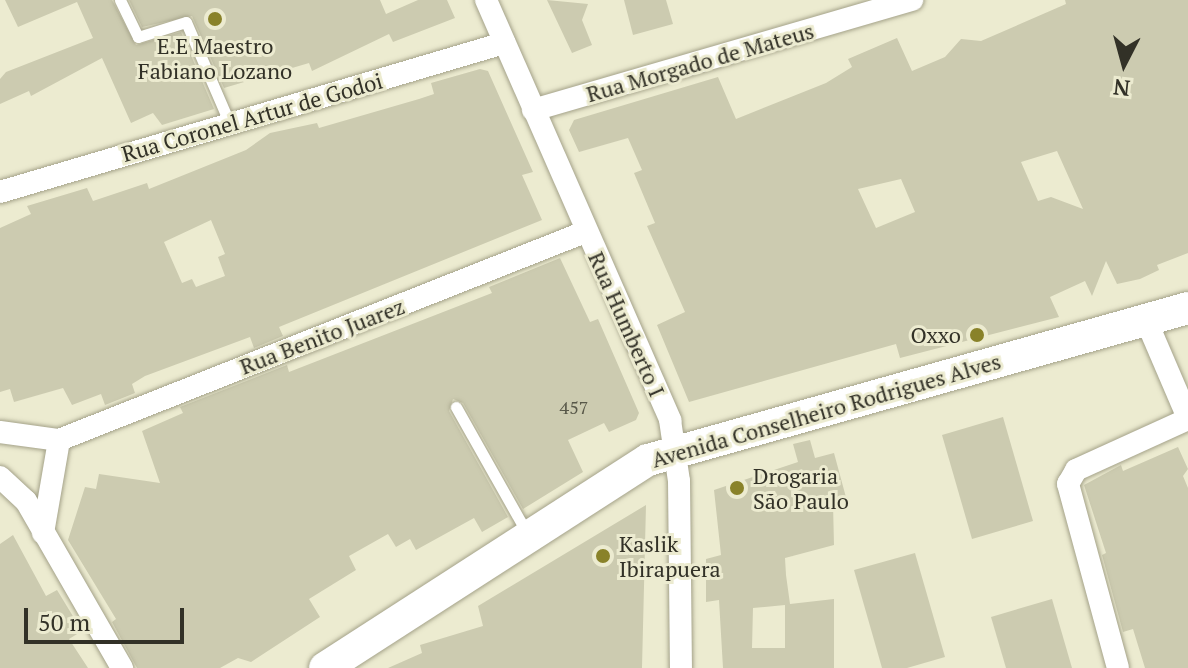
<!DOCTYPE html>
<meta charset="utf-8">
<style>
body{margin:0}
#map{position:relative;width:1188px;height:668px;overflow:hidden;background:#ecebd0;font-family:"PT Serif",serif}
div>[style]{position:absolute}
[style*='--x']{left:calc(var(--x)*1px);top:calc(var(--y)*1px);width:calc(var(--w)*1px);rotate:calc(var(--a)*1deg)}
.building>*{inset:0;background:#cccbb0}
.roads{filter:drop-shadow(0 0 2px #a4a289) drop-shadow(0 0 2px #a4a289)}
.lane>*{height:11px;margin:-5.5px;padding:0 5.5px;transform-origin:5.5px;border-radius:5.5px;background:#fff}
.street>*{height:22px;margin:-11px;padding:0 11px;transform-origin:11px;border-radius:11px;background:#fff}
.secondary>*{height:32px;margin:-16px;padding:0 16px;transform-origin:16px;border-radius:16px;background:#fff}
.dots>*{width:22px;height:22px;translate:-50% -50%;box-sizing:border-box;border:4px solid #ecebd0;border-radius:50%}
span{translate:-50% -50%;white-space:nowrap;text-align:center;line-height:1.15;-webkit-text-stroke:6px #ecebd0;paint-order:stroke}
.number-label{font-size:18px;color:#585849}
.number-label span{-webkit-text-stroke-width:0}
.poi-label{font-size:22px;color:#323127}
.right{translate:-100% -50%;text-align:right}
.left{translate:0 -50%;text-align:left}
.street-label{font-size:22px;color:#323127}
.north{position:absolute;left:1084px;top:24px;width:80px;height:80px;-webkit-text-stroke:6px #ecebd0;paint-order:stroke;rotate:186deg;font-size:22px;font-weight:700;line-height:32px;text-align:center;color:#323127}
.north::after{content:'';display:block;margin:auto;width:28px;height:36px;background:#323127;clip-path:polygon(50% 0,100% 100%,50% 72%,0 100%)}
.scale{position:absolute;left:24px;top:608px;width:160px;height:36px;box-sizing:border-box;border:4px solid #323127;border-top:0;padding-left:10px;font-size:24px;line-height:28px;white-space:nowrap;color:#323127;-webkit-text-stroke:6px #ecebd0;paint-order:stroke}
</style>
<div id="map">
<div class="building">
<i style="clip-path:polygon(5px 0,112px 0,136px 45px,181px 32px,214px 109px,162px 125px,153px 113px,131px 123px,102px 58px,31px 96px,29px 91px,0 104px,0 79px,6px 72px,93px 38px,77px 2px,18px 27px)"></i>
<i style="clip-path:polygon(129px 0,380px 0,386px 14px,418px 0,447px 0,455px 18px,393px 42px,389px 34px,312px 71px,309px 63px,224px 88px,192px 16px,142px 27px)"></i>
<i style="clip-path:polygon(547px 0,588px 4px,582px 20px,592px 45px,572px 53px)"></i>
<i style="clip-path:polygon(624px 0,666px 0,673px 24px,633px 35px)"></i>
<i style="clip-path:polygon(evenodd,1065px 0,1188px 0,1188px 253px,1157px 265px,1159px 270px,1140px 279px,1117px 284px,1106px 261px,1092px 296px,1085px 281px,1050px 297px,1059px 317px,900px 358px,896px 344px,689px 402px,657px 325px,685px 312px,647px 226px,655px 223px,634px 173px,642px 170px,628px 138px,579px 152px,569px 130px,574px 120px,718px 77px,736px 119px,826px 83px,852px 67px,848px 59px,897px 38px,912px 71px,945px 57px,961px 39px,981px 41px,1066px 4px,1065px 0,1057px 151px,1083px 209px,1051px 197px,1038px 201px,1021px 162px,1057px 151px,1065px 0,901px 179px,915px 212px,876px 228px,858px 189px,901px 179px)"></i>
<i style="clip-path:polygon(evenodd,480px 69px,488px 71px,533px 172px,522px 175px,542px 220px,279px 327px,283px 336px,254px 348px,250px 337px,145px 376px,132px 384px,135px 393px,105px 405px,101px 394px,72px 405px,63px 388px,14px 402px,10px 389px,0 392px,0 228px,31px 214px,27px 206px,87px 188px,93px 201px,147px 183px,149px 189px,246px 150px,270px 133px,317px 123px,319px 128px,419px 99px,434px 94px,431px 83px,480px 69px,211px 220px,225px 254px,218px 257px,225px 276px,196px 287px,192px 279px,182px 283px,164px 242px,211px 220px)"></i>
<i style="clip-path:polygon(560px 258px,590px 322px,598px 319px,639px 413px,636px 420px,609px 432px,604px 423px,568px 440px,583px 472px,523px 509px,463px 403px,453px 399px,449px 411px,508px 517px,482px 532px,474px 518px,416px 550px,410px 539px,396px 547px,388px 534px,349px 556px,356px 570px,309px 599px,320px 617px,251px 662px,238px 658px,220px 668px,137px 668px,112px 622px,116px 619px,68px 540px,85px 487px,96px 489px,99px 474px,160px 483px,142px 431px,183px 413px,180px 407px,287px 365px,289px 372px,492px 293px,489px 287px)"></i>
<i style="clip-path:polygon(1003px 417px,1033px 521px,972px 539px,942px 435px)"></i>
<i style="clip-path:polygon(evenodd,810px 440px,815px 458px,834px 453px,847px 501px,833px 503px,834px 545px,785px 558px,786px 575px,790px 604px,834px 599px,834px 668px,723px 668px,719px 600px,706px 602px,706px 559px,721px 555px,714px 490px,798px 462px,793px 444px,810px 440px,785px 605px,785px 648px,752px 648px,753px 608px,785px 605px)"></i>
<i style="clip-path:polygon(1178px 447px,1188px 469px,1183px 476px,1188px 488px,1188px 668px,1145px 668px,1133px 629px,1123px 632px,1102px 555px,1106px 553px,1084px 485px,1121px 465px,1123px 471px)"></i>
<i style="clip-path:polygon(646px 505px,642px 668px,388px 668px,422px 653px,420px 645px,483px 626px,478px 606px)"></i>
<i style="clip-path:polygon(13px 535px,46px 596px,57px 590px,82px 631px,69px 639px,88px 668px,0 668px,0 544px)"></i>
<i style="clip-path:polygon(915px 553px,945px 657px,907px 668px,882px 668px,854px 570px)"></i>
<i style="clip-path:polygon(1052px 599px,1072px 668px,1006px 668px,991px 617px)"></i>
</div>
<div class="roads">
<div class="lane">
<i style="--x:120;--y:0;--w:41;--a:64.1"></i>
<i style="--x:138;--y:37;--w:50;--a:-17.4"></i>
<i style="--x:186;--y:22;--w:109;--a:66.7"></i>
<i style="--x:456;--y:407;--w:147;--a:60.6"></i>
</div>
<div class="street">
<i style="--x:486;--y:0;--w:459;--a:66.3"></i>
<i style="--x:670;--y:420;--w:62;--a:81.6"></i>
<i style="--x:679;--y:481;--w:187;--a:89.4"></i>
<i style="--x:533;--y:110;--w:395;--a:-16.2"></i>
<i style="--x:0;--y:192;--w:526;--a:-16.47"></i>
<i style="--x:1146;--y:320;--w:107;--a:66.8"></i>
<i style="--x:0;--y:432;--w:60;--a:7.7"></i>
<i style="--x:59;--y:440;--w:566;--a:-21.58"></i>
<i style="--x:0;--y:477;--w:35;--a:43"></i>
<i style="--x:26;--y:501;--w:193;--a:60.1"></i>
<i style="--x:43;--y:533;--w:94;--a:-80.2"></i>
<i style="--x:1118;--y:668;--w:191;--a:-105.2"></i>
<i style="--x:1068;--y:484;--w:16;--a:-60"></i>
<i style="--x:1076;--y:470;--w:123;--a:-24.5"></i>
</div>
<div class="secondary">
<i style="--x:325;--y:668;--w:384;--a:-32.8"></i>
<i style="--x:648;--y:460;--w:561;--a:-15.72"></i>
</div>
</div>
<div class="dots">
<i style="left:215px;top:19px;background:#898229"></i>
<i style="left:977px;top:335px;background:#898229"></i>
<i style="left:737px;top:488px;background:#898229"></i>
<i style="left:603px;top:556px;background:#898229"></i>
</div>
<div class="number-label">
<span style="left:574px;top:407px">457</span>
</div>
<div class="poi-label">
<span style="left:215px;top:58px">E.E Maestro<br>Fabiano Lozano</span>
<span class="right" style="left:961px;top:335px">Oxxo</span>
<span class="left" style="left:753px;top:488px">Drogaria<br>São Paulo</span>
<span class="left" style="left:619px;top:556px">Kaslik<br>Ibirapuera</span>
</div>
<div class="street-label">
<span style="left:700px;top:62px;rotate:-16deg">Rua Morgado de Mateus</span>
<span style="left:252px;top:117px;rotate:-16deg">Rua Coronel Artur de Godoi</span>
<span style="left:627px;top:324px;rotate:66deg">Rua Humberto I</span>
<span style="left:322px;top:336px;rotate:-21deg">Rua Benito Juarez</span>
<span style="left:826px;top:410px;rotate:-16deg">Avenida Conselheiro Rodrigues Alves</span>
</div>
<div class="north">N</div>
<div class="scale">50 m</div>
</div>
